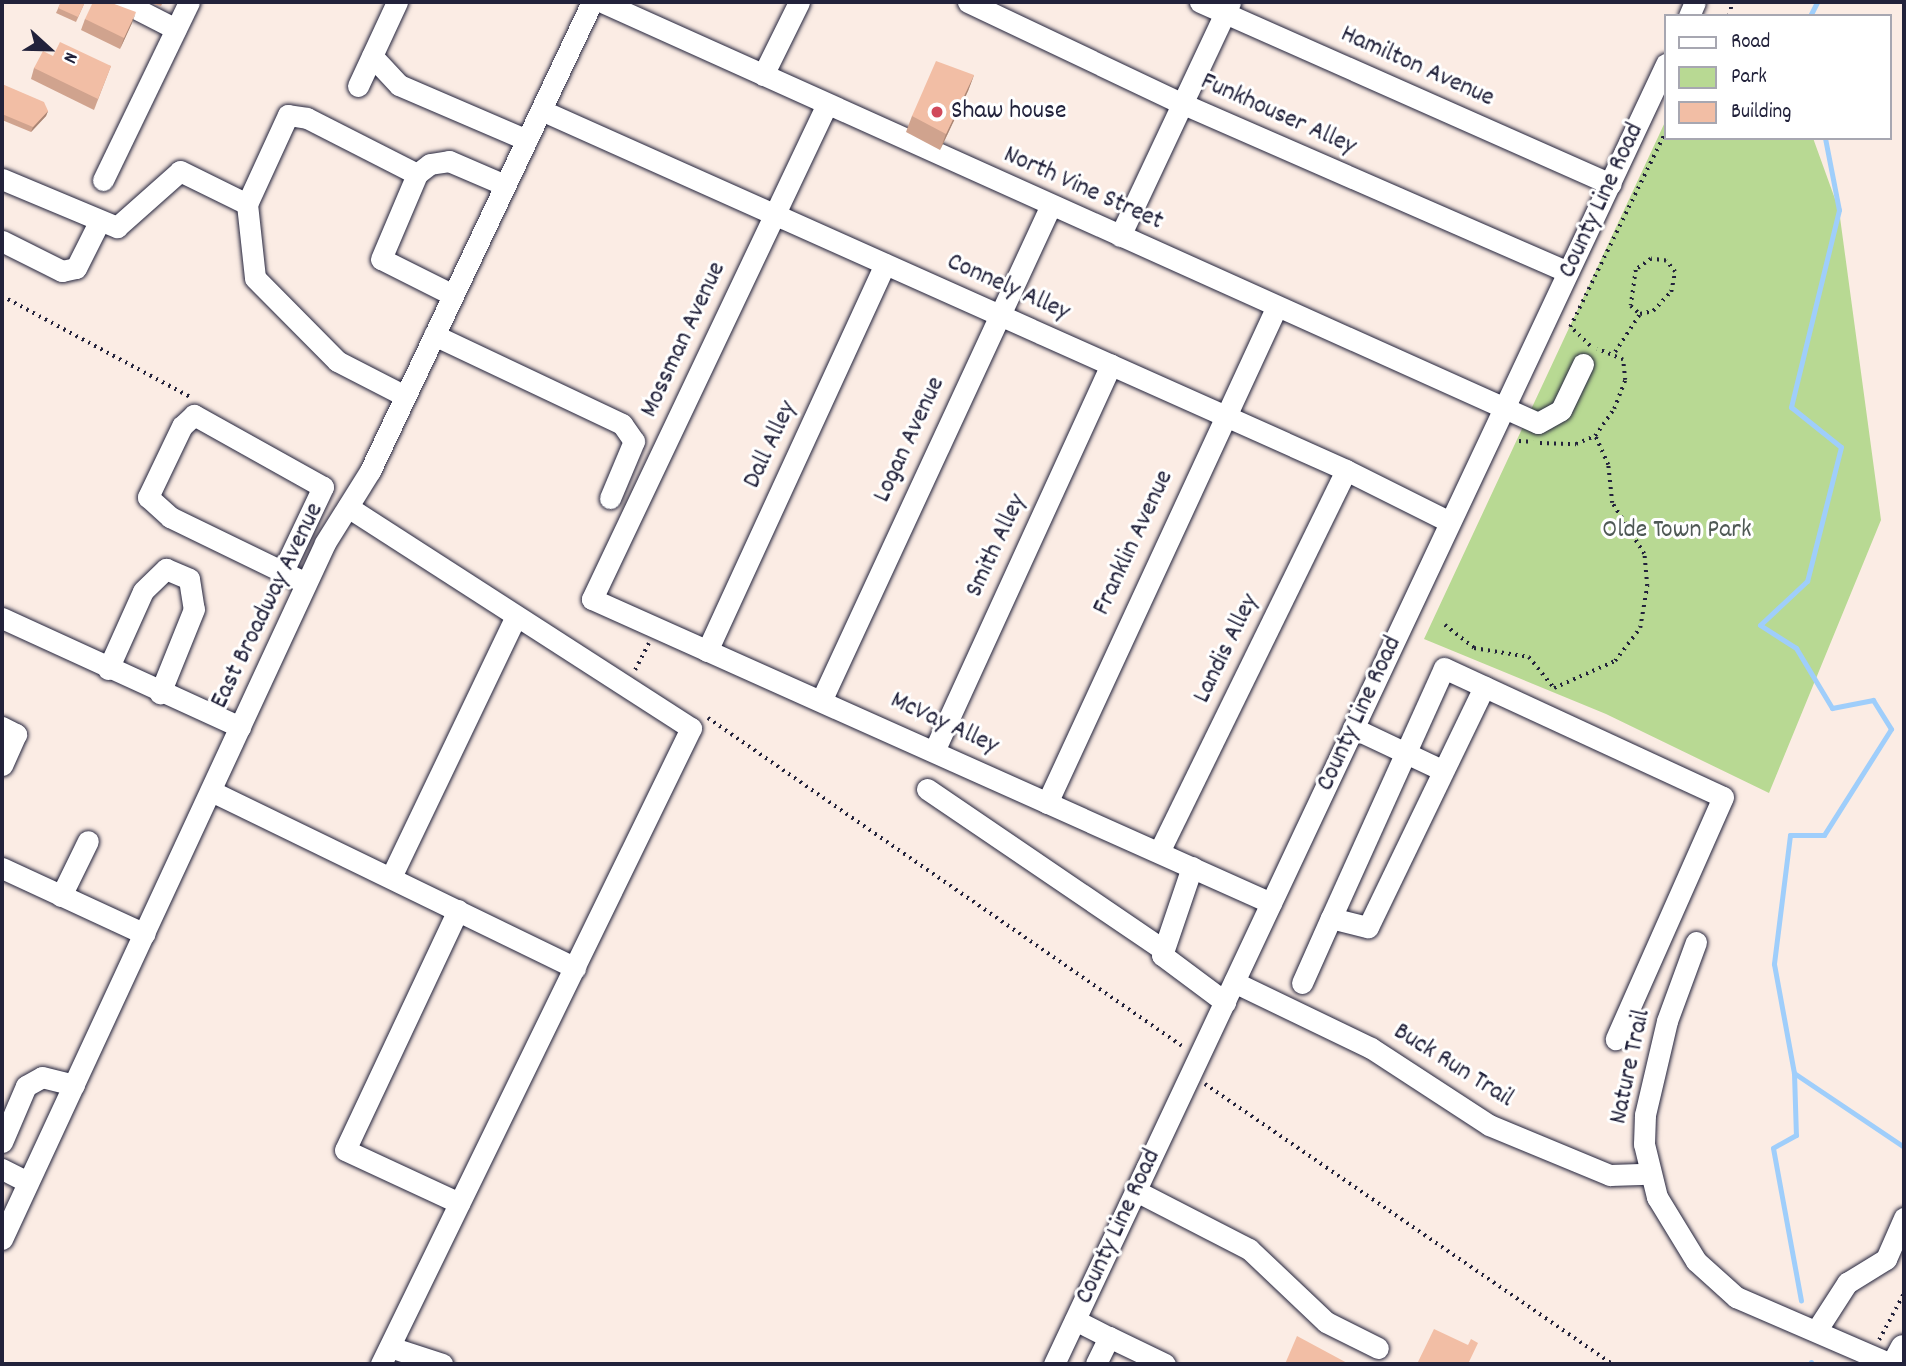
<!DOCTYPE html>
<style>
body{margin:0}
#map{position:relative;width:1906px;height:1366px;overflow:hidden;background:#fbece4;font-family:Dekko,sans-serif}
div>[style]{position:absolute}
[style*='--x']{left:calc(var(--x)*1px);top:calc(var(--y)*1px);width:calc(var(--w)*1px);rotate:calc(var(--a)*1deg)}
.green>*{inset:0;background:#b8d993}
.stream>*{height:5px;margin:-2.5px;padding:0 2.5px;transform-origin:2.5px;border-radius:2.5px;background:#9fcefb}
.path>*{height:3.5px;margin-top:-1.75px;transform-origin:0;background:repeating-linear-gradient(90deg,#22223b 0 2px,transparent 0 7px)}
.roads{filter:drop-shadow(0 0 2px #22223b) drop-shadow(0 0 2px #22223b)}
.minor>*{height:21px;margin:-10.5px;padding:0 10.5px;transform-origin:10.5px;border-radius:10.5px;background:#fff}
.major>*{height:28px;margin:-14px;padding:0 14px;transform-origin:14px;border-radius:14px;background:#fff}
.wall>*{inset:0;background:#d0a38e}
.shaded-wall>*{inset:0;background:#a98574}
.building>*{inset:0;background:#f2bea5}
.dots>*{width:19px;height:19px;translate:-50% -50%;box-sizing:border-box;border:4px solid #fff;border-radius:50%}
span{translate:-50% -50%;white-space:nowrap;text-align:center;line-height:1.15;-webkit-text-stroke:6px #fff;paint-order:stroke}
.street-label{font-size:26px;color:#22223b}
.poi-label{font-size:26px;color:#22223b}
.left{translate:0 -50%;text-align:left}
.park-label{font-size:26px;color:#4f5955}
.frame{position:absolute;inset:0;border:4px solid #22223b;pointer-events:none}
.legend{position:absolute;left:1664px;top:14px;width:228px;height:126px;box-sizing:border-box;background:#fff;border:2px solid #a7a7b1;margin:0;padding:9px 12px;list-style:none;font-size:21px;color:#22223b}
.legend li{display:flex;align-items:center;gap:14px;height:35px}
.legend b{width:35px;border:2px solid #a7a7b1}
.north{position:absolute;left:14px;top:14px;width:70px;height:70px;-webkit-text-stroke:5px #fff;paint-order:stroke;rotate:112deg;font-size:19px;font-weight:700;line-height:28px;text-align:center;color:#22223b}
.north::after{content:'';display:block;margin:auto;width:24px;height:32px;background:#22223b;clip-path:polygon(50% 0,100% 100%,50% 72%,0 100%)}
</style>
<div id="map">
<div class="green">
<i style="clip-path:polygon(1666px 120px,1666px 138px,1813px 138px,1839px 210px,1881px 520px,1769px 793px,1606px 714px,1424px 639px)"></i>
</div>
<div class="stream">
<i style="--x:1810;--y:16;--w:16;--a:-63"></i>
<i style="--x:1825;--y:138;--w:73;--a:79"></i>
<i style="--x:1839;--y:210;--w:203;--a:103.7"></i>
<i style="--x:1791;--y:407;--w:64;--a:38.7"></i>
<i style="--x:1841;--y:447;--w:138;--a:104.2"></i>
<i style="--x:1807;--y:581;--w:64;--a:136.9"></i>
<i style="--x:1760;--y:625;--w:43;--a:32.6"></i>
<i style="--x:1796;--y:648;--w:70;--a:59"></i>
<i style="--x:1832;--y:708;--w:42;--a:-11"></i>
<i style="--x:1873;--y:700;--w:34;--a:58"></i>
<i style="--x:1891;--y:729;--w:125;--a:122.3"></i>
<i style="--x:1824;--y:835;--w:34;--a:180"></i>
<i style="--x:1790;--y:835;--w:130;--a:97.1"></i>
<i style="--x:1774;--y:964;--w:111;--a:79.6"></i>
<i style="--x:1794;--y:1073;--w:133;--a:33.9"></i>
<i style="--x:1794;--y:1073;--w:62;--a:88.2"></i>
<i style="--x:1796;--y:1135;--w:26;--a:151"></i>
<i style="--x:1773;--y:1148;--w:155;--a:79.6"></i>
<i style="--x:1811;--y:1364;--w:2;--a:-90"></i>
</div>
<div class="path">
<i style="--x:1729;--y:16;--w:14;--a:-78"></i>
<i style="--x:2;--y:296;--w:213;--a:28.2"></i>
<i style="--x:1590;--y:346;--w:28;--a:-136"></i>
<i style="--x:1570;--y:327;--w:218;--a:-63.9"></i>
<i style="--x:1615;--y:352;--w:45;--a:-56.7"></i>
<i style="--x:1640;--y:314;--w:13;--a:-13"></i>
<i style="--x:1653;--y:311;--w:26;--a:-47"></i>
<i style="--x:1671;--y:292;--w:20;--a:-79"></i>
<i style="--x:1675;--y:272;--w:14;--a:-129"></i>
<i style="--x:1666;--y:261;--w:15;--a:-172"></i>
<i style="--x:1651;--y:259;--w:19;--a:144"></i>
<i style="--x:1636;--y:270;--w:36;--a:98"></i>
<i style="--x:1631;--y:306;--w:12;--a:42"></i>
<i style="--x:1519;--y:441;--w:14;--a:4"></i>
<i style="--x:1540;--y:443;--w:36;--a:2"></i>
<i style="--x:1576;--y:444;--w:21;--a:-23"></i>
<i style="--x:1595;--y:436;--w:33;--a:-55"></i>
<i style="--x:1614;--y:409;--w:31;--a:-69"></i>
<i style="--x:1625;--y:380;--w:20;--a:-96"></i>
<i style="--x:1623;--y:360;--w:28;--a:-157"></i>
<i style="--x:1445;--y:625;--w:37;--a:38"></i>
<i style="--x:1474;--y:648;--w:56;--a:9.3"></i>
<i style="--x:1529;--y:657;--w:40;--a:51"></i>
<i style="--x:1554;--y:688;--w:67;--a:-23.9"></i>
<i style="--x:1615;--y:661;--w:41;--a:-52.9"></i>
<i style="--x:1640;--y:628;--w:43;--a:-80.5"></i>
<i style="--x:1647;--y:586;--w:32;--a:-95"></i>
<i style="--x:1644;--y:554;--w:60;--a:-122.1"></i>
<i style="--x:1612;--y:503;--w:38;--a:-96"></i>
<i style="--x:1608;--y:465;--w:32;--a:-114"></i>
<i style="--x:635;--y:670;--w:30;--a:-63"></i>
<i style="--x:708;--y:718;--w:576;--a:34.68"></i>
<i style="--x:1205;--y:1084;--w:495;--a:34.5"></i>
<i style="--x:1879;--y:1340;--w:53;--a:-62"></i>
</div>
<div class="roads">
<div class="minor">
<i style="--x:123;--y:2;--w:59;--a:27"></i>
<i style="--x:602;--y:2;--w:1026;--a:24.22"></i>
<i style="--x:1538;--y:423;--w:26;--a:-29"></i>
<i style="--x:1561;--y:410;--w:51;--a:-64.4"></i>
<i style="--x:968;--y:2;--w:236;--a:25.4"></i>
<i style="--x:1181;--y:103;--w:422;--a:23.6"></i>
<i style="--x:1200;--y:2;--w:449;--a:23.9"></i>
<i style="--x:1689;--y:16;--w:15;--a:-67"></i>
<i style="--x:372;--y:56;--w:40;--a:47"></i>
<i style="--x:399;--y:85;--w:139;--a:23.3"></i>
<i style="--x:763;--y:75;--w:81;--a:-63.7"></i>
<i style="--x:358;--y:86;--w:93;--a:-65.1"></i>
<i style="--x:827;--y:104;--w:548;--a:115.4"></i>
<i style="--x:592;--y:599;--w:744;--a:24.12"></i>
<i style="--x:541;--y:110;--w:882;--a:24.09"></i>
<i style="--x:1346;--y:470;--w:116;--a:26.6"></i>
<i style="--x:2;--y:179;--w:125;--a:22.7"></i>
<i style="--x:117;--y:227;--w:84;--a:-41.6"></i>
<i style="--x:180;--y:171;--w:75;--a:26.2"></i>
<i style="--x:247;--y:204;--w:74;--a:83.8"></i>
<i style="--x:255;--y:278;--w:117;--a:45.3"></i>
<i style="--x:337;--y:361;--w:76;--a:27.2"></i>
<i style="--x:103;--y:180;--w:198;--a:-64.2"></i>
<i style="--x:247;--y:204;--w:98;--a:-65.3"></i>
<i style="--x:288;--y:115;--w:19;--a:9"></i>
<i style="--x:307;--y:118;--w:123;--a:27"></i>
<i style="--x:1120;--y:236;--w:259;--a:-64.8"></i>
<i style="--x:2;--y:241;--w:67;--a:26.6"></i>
<i style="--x:62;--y:271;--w:14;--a:-12"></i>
<i style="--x:76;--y:268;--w:49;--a:-63.4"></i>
<i style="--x:453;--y:295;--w:80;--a:-153.4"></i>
<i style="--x:381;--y:259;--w:92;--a:-67"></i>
<i style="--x:417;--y:174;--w:16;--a:-38"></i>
<i style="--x:430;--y:164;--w:19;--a:-9"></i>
<i style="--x:449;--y:161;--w:61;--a:23.2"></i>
<i style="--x:434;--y:335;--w:208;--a:25.3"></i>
<i style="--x:622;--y:424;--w:21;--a:55"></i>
<i style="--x:634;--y:441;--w:62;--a:112.8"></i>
<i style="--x:348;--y:507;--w:408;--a:32.8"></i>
<i style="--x:691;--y:728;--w:708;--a:115.99"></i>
<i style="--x:284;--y:569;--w:91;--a:-64.6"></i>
<i style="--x:323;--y:487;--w:148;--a:-150.8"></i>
<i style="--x:194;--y:415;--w:16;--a:137"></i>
<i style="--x:182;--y:426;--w:79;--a:115.6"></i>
<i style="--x:148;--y:497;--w:30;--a:42"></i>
<i style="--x:170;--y:517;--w:151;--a:25.9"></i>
<i style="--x:2;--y:618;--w:262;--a:24.6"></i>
<i style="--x:707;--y:651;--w:426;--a:-65.3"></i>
<i style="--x:108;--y:669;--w:85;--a:-65.8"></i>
<i style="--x:143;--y:591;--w:32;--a:-44"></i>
<i style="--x:166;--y:569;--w:25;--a:23"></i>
<i style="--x:189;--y:579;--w:30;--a:81"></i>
<i style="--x:194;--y:609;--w:91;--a:112"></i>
<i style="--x:822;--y:699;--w:544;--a:-65.13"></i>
<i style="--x:2;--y:727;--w:16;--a:27"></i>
<i style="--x:16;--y:734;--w:34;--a:114"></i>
<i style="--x:1353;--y:728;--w:98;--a:25.3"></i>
<i style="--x:934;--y:751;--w:425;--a:-65.4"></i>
<i style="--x:927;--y:789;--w:283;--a:34.2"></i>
<i style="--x:211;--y:791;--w:405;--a:25.9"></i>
<i style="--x:1047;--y:803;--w:545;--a:-65.17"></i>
<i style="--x:1159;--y:852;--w:425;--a:-63.9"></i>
<i style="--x:1192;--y:867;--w:93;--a:108.8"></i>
<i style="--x:1162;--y:955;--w:79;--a:36.7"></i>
<i style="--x:2;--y:868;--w:157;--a:24.8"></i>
<i style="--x:391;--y:877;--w:289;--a:-64.4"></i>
<i style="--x:61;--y:896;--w:61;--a:-63.9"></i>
<i style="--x:458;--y:910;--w:265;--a:115.2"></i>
<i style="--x:345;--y:1150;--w:126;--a:24.9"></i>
<i style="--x:1331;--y:918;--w:274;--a:-65.7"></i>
<i style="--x:1444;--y:668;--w:307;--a:24.8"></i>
<i style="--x:1723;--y:797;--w:265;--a:113.9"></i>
<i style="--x:1696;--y:942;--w:84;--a:110.2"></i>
<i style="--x:1667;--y:1021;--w:97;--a:103.2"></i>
<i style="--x:1645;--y:1115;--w:29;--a:92"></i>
<i style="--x:1644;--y:1144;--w:55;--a:76.2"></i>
<i style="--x:1657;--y:1197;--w:75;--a:58.6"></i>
<i style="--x:1696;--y:1261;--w:54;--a:42"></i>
<i style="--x:1736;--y:1297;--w:169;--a:23.4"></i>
<i style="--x:1234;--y:982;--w:152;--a:25.7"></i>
<i style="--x:1371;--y:1048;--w:141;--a:33.1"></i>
<i style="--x:1489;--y:1125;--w:131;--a:22.5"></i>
<i style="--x:1610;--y:1175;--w:38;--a:-2"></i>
<i style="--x:1302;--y:983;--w:71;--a:-66"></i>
<i style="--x:1331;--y:918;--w:38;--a:14"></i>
<i style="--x:1368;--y:927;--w:267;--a:-64.2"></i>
<i style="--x:2;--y:1142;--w:61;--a:-66.8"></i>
<i style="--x:26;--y:1086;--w:18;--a:-29"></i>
<i style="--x:42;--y:1077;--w:33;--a:14"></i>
<i style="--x:2;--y:1169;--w:29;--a:27"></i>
<i style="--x:1136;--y:1191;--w:127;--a:27.2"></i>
<i style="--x:1249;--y:1249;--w:106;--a:43.5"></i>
<i style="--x:1326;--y:1322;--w:58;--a:26.6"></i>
<i style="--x:2;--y:1239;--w:767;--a:-65.1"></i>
<i style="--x:325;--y:543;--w:85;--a:-58"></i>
<i style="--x:370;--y:471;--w:519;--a:-64.67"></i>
<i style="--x:1075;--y:1320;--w:38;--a:27"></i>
<i style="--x:1109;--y:1337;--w:30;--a:116"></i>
<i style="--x:1818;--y:1328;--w:54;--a:-57.2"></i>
<i style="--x:1847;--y:1283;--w:46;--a:-31.6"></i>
<i style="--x:1886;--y:1259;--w:45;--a:-66.3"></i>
<i style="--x:1109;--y:1337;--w:62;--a:25.7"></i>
<i style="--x:390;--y:1347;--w:55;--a:18.1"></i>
<i style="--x:1054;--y:1364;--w:1437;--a:-64.79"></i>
</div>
<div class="major">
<i style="--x:1896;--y:1364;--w:17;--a:-62"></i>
</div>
</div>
<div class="wall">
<i style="clip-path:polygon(61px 2px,85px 2px,76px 22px,56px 13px)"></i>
<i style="clip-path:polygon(146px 2px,163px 2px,161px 6px)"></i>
<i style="clip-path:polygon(85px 19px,132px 23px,120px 49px,81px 30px)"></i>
<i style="clip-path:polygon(53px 56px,111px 66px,94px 110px,31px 79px,34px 68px)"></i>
<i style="clip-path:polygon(974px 75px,968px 91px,940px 150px,906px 132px,912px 116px)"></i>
<i style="clip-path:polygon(2px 84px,48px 111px,46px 116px,31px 132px,2px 120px)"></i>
</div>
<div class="shaded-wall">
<i style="clip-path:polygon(136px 12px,132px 23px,120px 49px,124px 38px)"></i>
<i style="clip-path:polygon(974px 75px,968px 91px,940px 150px,946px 134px)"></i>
<i style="clip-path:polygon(48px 111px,46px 116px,31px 132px,33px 127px)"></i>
</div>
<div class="building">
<i style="clip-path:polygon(61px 2px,85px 2px,78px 17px,58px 8px)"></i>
<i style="clip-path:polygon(93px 2px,109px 2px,136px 12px,124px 38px,85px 19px)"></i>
<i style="clip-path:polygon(60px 42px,111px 66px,98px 99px,34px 68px,43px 51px,53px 56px)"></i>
<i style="clip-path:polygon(936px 61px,974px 75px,946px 134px,912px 116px)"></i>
<i style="clip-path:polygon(2px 84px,44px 102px,48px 111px,33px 127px,2px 114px)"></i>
<i style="clip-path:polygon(1434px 1329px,1468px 1345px,1471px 1339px,1478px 1343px,1468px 1364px,1417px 1364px)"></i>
<i style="clip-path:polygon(1297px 1336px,1349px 1364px,1285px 1364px)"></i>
</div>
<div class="dots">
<i style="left:937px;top:112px;background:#d1495b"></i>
</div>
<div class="street-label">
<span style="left:1417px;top:67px;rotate:24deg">Hamilton Avenue</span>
<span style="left:1278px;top:115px;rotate:24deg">Funkhouser Alley</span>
<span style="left:1083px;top:189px;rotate:24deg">North Vine Street</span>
<span style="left:1602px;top:201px;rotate:-65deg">County Line Road</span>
<span style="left:1008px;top:288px;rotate:24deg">Connely Alley</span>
<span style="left:684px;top:340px;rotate:-65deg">Mossman Avenue</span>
<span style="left:910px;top:440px;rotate:-65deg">Logan Avenue</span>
<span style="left:771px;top:445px;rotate:-65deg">Dall Alley</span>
<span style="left:1134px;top:543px;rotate:-65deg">Franklin Avenue</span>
<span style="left:997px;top:546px;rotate:-65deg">Smith Alley</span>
<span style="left:268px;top:606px;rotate:-64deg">East Broadway Avenue</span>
<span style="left:1227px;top:649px;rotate:-64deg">Landis Alley</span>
<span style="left:1360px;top:714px;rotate:-65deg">County Line Road</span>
<span style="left:944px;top:724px;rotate:25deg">McVay Alley</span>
<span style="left:1453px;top:1066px;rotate:32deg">Buck Run Trail</span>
<span style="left:1631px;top:1067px;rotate:-78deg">Nature Trail</span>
<span style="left:1119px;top:1227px;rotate:-65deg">County Line Road</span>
</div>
<div class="poi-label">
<span class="left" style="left:951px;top:112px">Shaw house</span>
</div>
<div class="park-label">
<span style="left:1677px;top:531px">Olde Town Park</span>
</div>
<div class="frame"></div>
<ul class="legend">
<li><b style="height:9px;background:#fff"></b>Road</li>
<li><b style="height:19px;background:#b8d993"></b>Park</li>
<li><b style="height:19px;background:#f2bea5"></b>Building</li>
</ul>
<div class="north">N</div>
</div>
